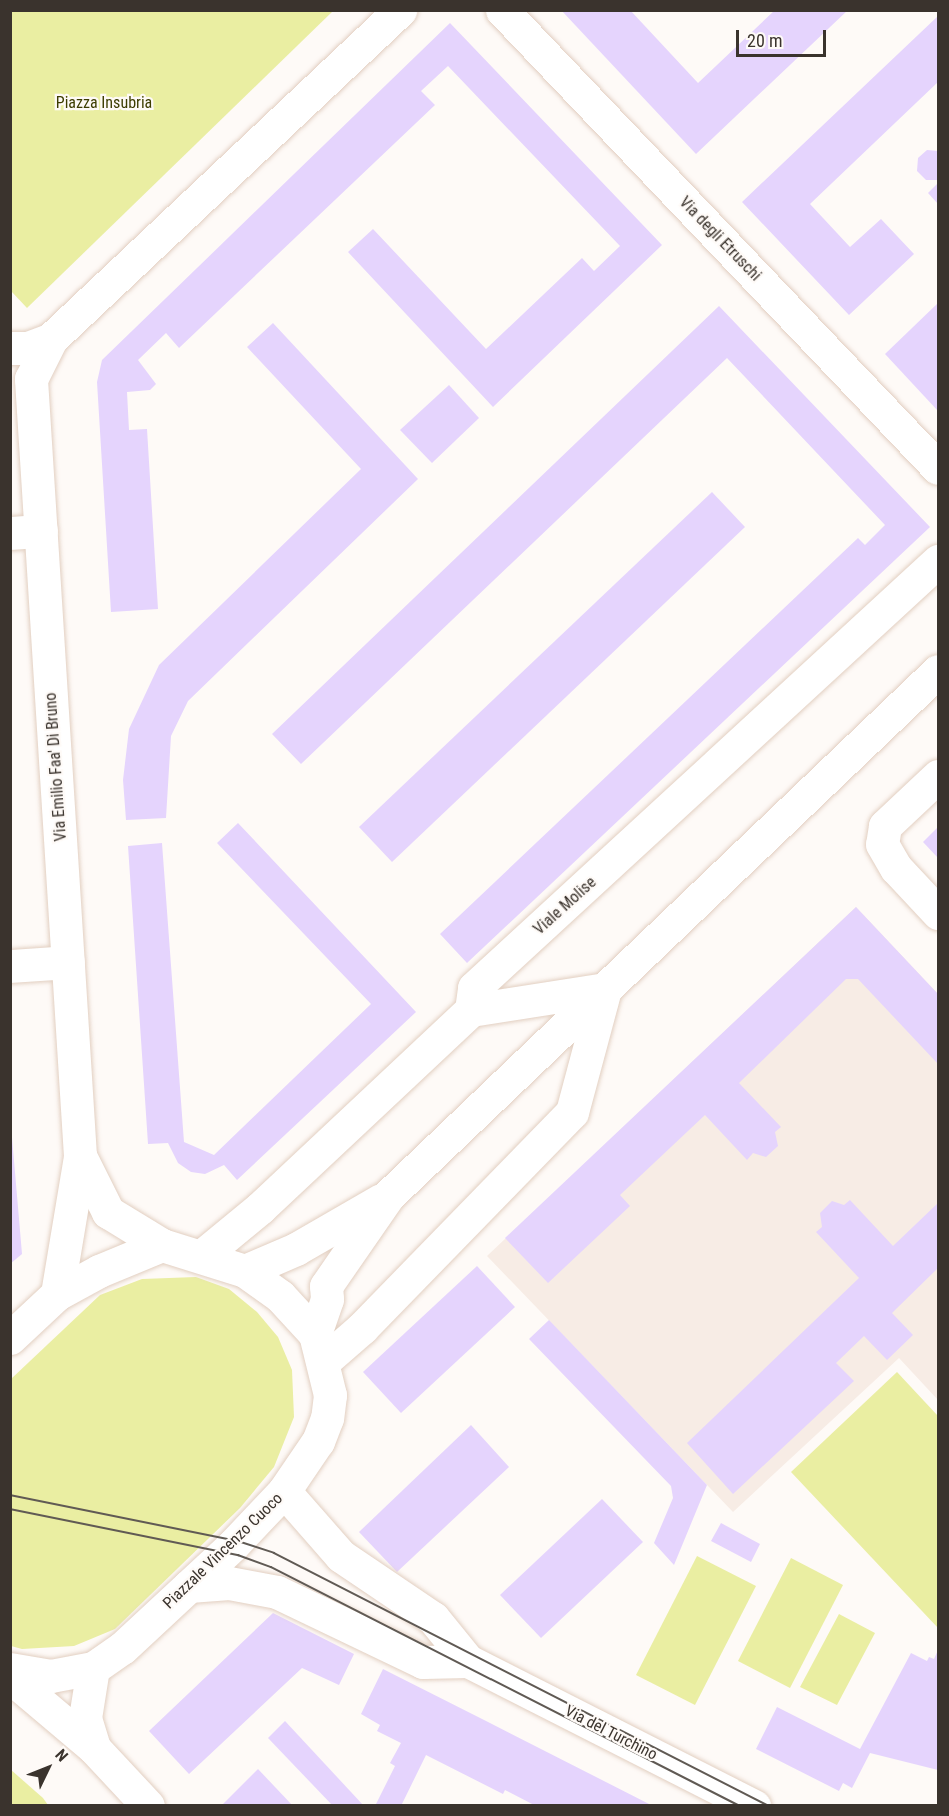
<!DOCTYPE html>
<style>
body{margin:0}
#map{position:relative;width:949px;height:1816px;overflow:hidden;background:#fefaf7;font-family:"Roboto Condensed",sans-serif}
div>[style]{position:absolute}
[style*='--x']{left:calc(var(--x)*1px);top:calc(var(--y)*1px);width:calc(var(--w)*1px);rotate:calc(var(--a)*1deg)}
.built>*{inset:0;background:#f7ece5}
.green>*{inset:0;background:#eaeea2}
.building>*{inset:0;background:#e5d4fd}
.roads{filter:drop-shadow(0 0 2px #e2cfc1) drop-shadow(0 0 2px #e2cfc1)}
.street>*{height:33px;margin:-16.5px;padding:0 16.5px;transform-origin:16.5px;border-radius:16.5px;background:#fff}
.secondary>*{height:33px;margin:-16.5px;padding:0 16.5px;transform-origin:16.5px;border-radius:16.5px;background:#fff}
.tram>*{height:1.5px;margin:-0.75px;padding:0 0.75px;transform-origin:0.75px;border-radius:0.75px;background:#605a54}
span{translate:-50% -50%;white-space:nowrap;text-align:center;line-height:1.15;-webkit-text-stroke:4.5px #fefaf7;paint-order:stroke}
.park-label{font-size:16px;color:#3d3d00}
.street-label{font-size:16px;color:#3a332d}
.frame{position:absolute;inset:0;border:12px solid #3a332d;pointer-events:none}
.north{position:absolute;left:18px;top:1738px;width:60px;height:60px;-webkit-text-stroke:4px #fefaf7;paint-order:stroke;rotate:47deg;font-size:16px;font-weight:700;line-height:24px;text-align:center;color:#3a332d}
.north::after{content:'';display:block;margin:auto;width:21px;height:27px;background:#3a332d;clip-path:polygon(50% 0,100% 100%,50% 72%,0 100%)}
.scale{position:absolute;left:736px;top:30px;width:90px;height:27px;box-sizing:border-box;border:3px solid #3a332d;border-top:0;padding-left:8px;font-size:18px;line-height:21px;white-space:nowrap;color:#3a332d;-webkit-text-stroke:4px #fefaf7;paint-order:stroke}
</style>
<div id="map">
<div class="built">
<i style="clip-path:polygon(856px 907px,938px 994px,938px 1400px,899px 1358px,733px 1512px,487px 1256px)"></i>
</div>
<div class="green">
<i style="clip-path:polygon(10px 11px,11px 10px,333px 11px,27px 308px,11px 291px)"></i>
<i style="clip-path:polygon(196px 1277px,229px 1289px,257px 1312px,278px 1337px,292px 1370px,294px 1417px,274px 1467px,240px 1508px,115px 1629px,74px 1646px,22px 1649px,11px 1646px,11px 1379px,100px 1295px,142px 1279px)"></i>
<i style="clip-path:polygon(897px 1372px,938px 1416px,938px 1628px,791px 1472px)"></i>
<i style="clip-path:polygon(697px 1556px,756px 1586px,695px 1705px,636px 1675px)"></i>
<i style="clip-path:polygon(791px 1558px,843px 1585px,790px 1688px,738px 1661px)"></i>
<i style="clip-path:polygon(839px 1614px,875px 1633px,837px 1705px,800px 1687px)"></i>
<i style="clip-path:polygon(10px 1769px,43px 1798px,48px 1805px,11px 1805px)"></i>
</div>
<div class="building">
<i style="clip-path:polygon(561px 10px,630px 10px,698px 83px,775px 10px,848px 10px,696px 154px)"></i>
<i style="clip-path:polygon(938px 16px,938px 82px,810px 204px,850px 247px,881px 219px,914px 254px,849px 315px,742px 202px)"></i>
<i style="clip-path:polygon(450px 23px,662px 245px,493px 407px,348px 252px,373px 229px,486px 349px,582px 258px,594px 271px,620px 246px,448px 66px,421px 91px,435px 105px,316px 218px,179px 348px,166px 333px,138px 360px,156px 384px,150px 390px,127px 392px,129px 430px,147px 429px,158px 609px,111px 612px,97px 382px,102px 360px)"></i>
<i style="clip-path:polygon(927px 150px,938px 151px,938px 180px,926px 180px,917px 171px,918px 158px)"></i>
<i style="clip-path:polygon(938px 183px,938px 204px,928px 193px)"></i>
<i style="clip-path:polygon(938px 303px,938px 411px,885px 354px)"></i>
<i style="clip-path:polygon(719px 306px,930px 527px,467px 963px,440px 934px,858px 538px,865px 545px,885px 525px,727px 358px,301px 764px,272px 734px)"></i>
<i style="clip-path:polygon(273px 323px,418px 479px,188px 701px,171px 736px,166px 818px,126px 820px,123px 780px,129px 729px,159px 665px,361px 469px,247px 347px)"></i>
<i style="clip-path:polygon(449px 385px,479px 418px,432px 463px,400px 430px)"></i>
<i style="clip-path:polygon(712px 492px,745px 527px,392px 862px,359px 827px)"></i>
<i style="clip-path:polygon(238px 823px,416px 1012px,237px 1180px,224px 1165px,205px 1174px,191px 1172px,178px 1163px,168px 1143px,148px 1144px,128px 846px,162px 843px,184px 1142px,214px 1155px,371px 1004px,217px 843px)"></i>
<i style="clip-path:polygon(938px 827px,938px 858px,923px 842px)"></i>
<i style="clip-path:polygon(856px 907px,938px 994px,938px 1064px,858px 979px,846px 979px,739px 1083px,781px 1127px,775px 1132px,778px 1146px,766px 1157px,753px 1153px,747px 1160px,705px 1115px,620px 1195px,630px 1206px,548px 1283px,505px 1238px)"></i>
<i style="clip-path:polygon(10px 1114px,22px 1254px,10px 1264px)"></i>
<i style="clip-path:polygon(850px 1200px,893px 1246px,938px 1203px,938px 1268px,892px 1313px,913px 1335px,887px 1360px,864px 1336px,836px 1363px,854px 1381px,733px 1494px,687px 1443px,859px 1278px,816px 1232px,822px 1227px,820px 1213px,832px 1201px,844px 1205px)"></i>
<i style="clip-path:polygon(477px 1266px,515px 1307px,401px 1413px,363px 1372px)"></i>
<i style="clip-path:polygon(549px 1320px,707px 1485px,674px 1565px,654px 1543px,673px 1498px,671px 1486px,529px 1339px)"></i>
<i style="clip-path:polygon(471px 1425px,509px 1467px,397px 1572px,359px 1532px)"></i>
<i style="clip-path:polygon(602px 1499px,643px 1542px,541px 1638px,500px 1595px)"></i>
<i style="clip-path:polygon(721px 1523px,760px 1544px,751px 1562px,711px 1541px)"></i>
<i style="clip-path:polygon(273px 1613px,354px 1654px,339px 1685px,302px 1668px,189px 1774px,149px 1731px)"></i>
<i style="clip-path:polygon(938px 1650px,938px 1770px,870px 1753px,852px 1788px,843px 1783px,839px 1791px,756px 1749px,777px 1707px,860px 1749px,911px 1653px,927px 1661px,929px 1657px,934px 1659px)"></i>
<i style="clip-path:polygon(383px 1669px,490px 1723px,653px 1806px,536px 1806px,505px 1790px,503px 1794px,426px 1755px,401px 1806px,375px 1806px,395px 1766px,390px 1763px,401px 1743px,377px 1731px,380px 1725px,361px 1714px)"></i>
<i style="clip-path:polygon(285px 1721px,364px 1806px,333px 1806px,268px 1738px)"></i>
<i style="clip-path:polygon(258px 1769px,293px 1806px,221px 1806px)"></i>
</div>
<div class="roads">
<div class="street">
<i style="--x:502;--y:10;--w:632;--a:46.41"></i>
<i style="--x:10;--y:348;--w:18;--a:0"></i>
<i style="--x:28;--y:348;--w:25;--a:-21"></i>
<i style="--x:10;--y:533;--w:31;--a:-4"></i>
<i style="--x:938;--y:776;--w:73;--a:136.7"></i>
<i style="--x:885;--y:826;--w:18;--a:99"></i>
<i style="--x:882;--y:844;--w:28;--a:60"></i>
<i style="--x:896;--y:868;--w:62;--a:47"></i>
<i style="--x:10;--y:966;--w:58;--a:-3.9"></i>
<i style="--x:80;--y:1156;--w:63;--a:63.4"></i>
<i style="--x:108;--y:1212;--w:63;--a:31.4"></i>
<i style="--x:203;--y:1255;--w:74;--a:-39.5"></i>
<i style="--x:260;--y:1208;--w:289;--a:-43.2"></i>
<i style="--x:471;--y:1010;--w:22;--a:-82"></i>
<i style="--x:474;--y:988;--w:631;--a:-42.62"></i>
<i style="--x:57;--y:1294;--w:140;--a:-80.5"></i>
<i style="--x:80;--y:1156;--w:779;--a:-93.61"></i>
<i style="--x:31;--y:379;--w:45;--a:-63.4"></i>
<i style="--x:51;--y:339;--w:480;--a:-43.3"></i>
<i style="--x:323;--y:1362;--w:52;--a:-41.1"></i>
<i style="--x:362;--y:1328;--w:301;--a:-45.8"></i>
<i style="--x:284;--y:1491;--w:86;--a:48.8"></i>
<i style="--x:341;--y:1556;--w:111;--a:34"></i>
<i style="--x:433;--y:1618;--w:55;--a:50.9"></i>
<i style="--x:468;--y:1661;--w:321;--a:26.9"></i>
<i style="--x:189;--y:1586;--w:40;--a:-4.3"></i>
<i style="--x:229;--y:1583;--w:49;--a:10.6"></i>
<i style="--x:277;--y:1592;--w:162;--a:25.6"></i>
<i style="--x:423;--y:1662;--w:45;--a:-1.3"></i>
<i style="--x:93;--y:1668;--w:51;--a:99.1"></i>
<i style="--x:85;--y:1718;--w:31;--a:73"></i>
<i style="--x:10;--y:1677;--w:110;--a:40.2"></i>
<i style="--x:94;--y:1748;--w:79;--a:47"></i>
</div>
<div class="secondary">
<i style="--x:471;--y:1010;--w:136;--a:-8.9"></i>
<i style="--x:572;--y:1112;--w:127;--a:-75"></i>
<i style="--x:245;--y:1271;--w:56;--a:-23.3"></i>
<i style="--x:296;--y:1249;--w:98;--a:-30"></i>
<i style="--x:315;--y:1334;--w:37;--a:-71"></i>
<i style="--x:327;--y:1299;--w:13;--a:-94"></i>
<i style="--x:326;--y:1286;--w:109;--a:-55.4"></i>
<i style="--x:388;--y:1196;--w:760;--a:-43.67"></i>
<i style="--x:10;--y:1338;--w:64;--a:-43.1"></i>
<i style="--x:57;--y:1294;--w:48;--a:-28.7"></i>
<i style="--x:99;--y:1271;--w:68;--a:-22.4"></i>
<i style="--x:162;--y:1245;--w:87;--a:17.4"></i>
<i style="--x:245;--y:1271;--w:43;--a:35.5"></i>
<i style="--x:280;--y:1296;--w:52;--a:47.4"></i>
<i style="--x:315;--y:1334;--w:63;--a:76.2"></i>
<i style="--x:330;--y:1395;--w:23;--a:97"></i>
<i style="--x:327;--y:1418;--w:25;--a:111"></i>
<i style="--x:318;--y:1441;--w:60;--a:124.2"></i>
<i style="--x:284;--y:1491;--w:74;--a:133.4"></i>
<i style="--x:233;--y:1545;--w:151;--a:137.1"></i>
<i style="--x:122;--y:1648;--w:35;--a:145"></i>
<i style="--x:93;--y:1668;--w:43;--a:169.2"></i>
<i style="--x:51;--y:1676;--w:42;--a:-170.3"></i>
</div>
</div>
<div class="tram">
<i style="--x:10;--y:1495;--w:233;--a:11.4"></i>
<i style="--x:238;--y:1541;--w:38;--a:18"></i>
<i style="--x:274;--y:1553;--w:556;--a:27.07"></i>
<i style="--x:10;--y:1509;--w:233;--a:11.4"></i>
<i style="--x:238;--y:1555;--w:35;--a:20"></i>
<i style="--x:271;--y:1567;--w:526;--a:27"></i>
</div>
<div class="park-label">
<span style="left:104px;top:103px">Piazza Insubria</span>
</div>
<div class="street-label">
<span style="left:720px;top:239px;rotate:46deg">Via degli Etruschi</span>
<span style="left:56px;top:767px;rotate:-94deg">Via Emilio Faa' Di Bruno</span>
<span style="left:565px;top:906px;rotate:-42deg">Viale Molise</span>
<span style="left:223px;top:1551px;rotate:-44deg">Piazzale Vincenzo Cuoco</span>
<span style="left:611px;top:1733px;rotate:27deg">Via del Turchino</span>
</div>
<div class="frame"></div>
<div class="north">N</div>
<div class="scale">20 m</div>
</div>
